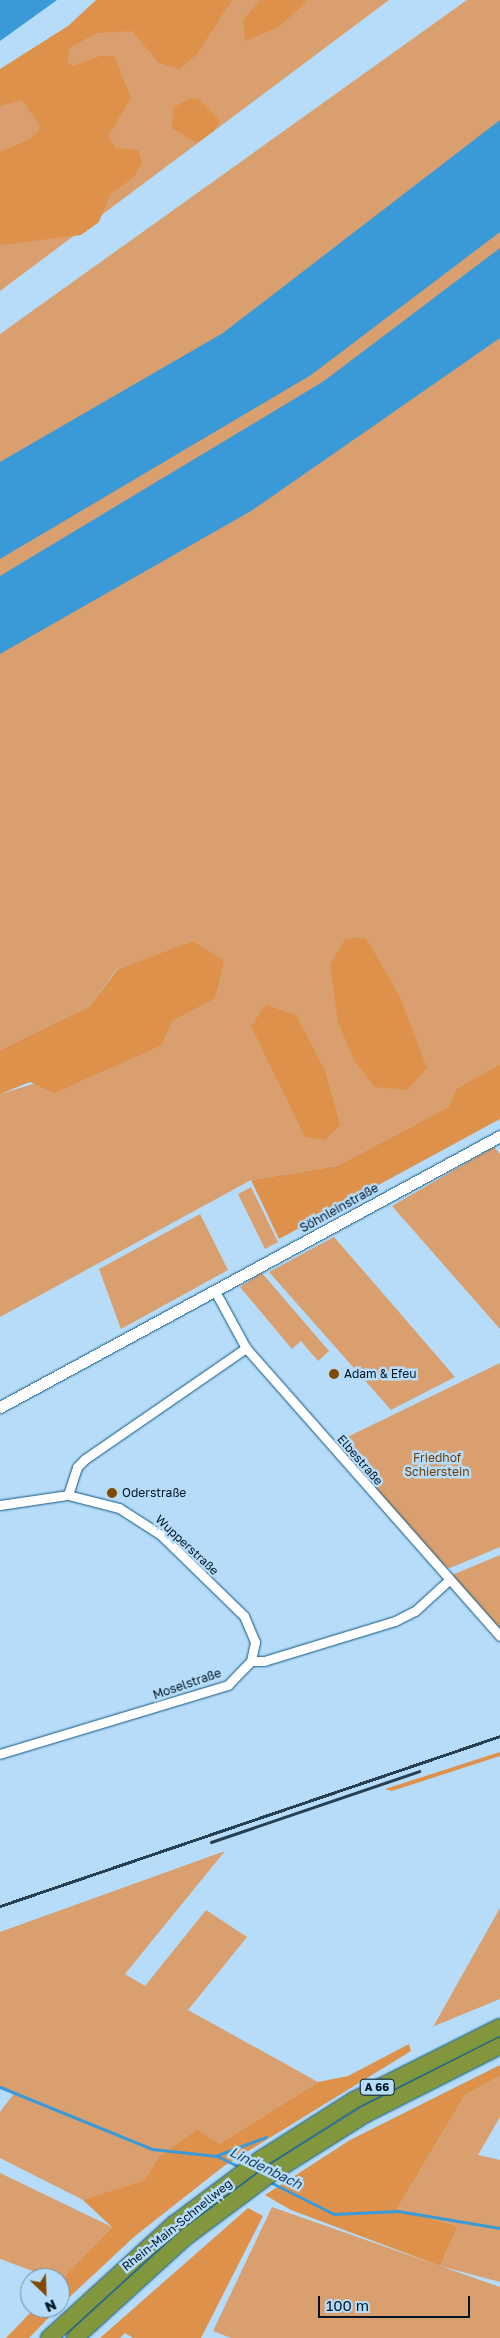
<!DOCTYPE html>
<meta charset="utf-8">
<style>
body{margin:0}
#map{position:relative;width:500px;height:2338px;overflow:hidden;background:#b6dcf9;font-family:"Golos Text",sans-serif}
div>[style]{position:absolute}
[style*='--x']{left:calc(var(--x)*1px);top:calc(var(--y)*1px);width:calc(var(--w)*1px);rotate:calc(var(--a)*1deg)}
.green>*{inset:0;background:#d99f6e}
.forest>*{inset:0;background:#de914b}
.water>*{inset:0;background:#3a99d7}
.stream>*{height:3px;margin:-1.5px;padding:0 1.5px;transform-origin:1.5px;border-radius:1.5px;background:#3a99d7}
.roads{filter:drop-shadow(0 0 1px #0d5680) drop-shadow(0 0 1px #0d5680)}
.minor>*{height:9px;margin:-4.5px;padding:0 4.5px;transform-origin:4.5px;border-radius:4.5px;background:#fff}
.tertiary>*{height:11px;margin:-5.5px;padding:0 5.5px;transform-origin:5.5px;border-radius:5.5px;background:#fff}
.motorway>*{height:16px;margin:-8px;padding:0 8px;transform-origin:8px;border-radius:8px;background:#81963d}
.rail>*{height:3px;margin:-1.5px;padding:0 1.5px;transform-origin:1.5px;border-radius:1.5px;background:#263f53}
.dots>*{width:14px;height:14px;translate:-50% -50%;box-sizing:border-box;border:2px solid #b6dcf9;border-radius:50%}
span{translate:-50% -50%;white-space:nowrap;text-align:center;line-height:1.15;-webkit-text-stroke:5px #b6dcf9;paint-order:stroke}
.shield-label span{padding:1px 4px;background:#b6dcf9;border:1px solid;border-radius:4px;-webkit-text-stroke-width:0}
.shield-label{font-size:11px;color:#001627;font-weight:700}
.street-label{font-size:12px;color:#001627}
.poi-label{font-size:12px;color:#001627}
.left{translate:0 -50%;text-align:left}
.park-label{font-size:12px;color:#6e3c02}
.water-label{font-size:14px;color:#1f4560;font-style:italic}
.north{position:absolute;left:20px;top:2268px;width:50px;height:50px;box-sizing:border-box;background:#b6dcf9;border:1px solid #6d8da5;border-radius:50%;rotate:156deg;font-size:14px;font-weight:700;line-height:20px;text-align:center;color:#001627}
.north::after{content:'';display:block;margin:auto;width:18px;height:22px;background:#844901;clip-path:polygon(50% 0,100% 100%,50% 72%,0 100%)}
.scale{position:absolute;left:318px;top:2296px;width:152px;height:22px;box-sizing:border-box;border:2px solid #001627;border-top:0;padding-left:6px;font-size:15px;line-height:18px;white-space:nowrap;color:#001627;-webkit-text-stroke:4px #b6dcf9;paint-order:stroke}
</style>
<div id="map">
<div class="green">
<i style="clip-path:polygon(114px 0,389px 0,0 291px,0 90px)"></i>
<i style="clip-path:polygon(evenodd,467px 0,500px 0,500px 1064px,457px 1088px,448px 1107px,337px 1166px,251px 1180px,0 1317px,0 1094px,162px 1045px,173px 1021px,215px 999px,117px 969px,90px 1006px,0 1050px,0 334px,467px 0,326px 1073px,341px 1125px,326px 1140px,326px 1073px)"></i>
<i style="clip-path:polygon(494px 1147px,500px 1154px,500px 1329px,392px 1206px)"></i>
<i style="clip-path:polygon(251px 1187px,278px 1242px,265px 1249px,238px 1194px)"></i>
<i style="clip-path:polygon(200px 1214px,228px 1270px,121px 1329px,99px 1269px)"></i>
<i style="clip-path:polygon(334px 1237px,380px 1290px,455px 1377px,391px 1410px,269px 1272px)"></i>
<i style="clip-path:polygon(262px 1273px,329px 1351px,318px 1361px,301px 1341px,292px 1349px,240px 1287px)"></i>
<i style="clip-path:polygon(500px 1363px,500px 1547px,450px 1568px,443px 1566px,337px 1446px,339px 1441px)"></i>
<i style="clip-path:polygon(500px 1555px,500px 1628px,452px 1575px)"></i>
<i style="clip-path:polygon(225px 1851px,125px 1974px,145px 1986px,206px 1910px,247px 1937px,188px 2010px,318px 2082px,219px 2144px,159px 2157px,143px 2181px,115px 2193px,83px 2200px,0 2158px,0 2112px,15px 2092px,0 2086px,0 1932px)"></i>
<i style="clip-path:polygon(500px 1908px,500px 1999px,432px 2027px,433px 2027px)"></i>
<i style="clip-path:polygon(500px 2076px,500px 2117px,478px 2155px,500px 2160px,500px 2282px,440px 2266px,458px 2226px,397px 2209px,465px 2095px)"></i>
<i style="clip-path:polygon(0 2173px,112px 2227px,60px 2281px,0 2259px)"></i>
<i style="clip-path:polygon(272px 2207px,500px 2287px,500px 2338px,231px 2338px,213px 2331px)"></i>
</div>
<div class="forest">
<i style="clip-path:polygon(96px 0,232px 0,197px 54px,180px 69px,159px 63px,132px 31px,96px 33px,70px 48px,67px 62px,73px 66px,100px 56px,114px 56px,131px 98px,108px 136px,116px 148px,138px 150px,142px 163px,134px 177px,109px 196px,99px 222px,81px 235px,0 245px,0 152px,28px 140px,39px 131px,39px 124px,22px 100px,0 106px,0 69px,68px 26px)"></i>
<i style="clip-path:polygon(260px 0,308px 0,279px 27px,245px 41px,243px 20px)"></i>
<i style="clip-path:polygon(191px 98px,199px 99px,220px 120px,214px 131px,197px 143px,172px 128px,174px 107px)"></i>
<i style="clip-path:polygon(346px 938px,366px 938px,400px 997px,427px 1068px,407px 1090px,375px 1087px,354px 1060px,338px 1022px,330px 964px)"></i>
<i style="clip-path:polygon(193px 941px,224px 961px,215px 999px,173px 1021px,162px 1045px,54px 1093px,30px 1082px,0 1094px,0 1050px,90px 1006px,117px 970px)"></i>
<i style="clip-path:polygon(266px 1005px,296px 1015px,326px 1073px,341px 1125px,326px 1140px,305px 1137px,251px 1026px)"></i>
<i style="clip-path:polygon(500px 1064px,500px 1119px,279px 1239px,251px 1180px,337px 1166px,448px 1107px,457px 1088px)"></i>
<i style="clip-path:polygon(500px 1752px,500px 1756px,392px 1791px,385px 1789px)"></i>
<i style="clip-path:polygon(409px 2044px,411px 2051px,224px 2166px,135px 2236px,60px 2306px,60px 2281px,112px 2227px,83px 2200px,143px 2181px,159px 2157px,197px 2130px,219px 2144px,318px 2082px,348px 2076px)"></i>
<i style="clip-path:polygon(500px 2065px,500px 2076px,465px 2095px,397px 2209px,458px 2226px,440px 2266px,291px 2210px,265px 2195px,350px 2140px)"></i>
<i style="clip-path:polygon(248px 2208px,263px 2216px,201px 2338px,133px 2338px,125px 2333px,120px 2338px,100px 2338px)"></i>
<i style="clip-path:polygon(35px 2308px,58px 2308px,29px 2338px,6px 2338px)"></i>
</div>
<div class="water">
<i style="clip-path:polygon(0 0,57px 0,0 41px)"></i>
<i style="clip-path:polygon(500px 120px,500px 232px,311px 375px,0 559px,0 462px,223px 333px)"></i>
<i style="clip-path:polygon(500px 248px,500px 338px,251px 511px,0 654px,0 576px,324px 381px)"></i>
</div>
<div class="stream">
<i style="--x:0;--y:2087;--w:164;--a:22.2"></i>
<i style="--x:152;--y:2149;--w:65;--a:6.1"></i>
<i style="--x:217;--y:2156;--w:28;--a:26"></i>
<i style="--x:218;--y:2155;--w:51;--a:-20.6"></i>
<i style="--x:270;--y:2182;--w:72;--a:26.6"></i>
<i style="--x:334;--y:2214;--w:64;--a:-2.7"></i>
<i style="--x:398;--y:2211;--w:103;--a:9.5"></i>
</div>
<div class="roads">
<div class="minor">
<i style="--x:215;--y:1291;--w:65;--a:61.5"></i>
<i style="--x:246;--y:1348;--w:384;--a:48.6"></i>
<i style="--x:68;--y:1495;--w:29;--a:-72"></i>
<i style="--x:77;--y:1467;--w:11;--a:-45"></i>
<i style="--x:85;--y:1459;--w:196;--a:-34.6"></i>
<i style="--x:0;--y:1505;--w:69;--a:-8.4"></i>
<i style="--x:68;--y:1495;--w:53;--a:14.3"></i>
<i style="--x:119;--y:1508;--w:50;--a:32.7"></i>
<i style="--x:161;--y:1535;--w:116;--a:44.3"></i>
<i style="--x:244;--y:1616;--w:28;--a:67"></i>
<i style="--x:255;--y:1642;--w:19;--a:102"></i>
<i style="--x:251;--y:1661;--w:33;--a:134"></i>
<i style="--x:228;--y:1685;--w:238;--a:163.2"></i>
<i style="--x:251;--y:1661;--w:13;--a:0"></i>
<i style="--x:264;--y:1661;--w:137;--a:-17"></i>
<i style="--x:395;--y:1621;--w:22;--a:-27"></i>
<i style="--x:415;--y:1611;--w:46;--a:-42.4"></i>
</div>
<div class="tertiary">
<i style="--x:0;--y:1407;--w:569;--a:-28.46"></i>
</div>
<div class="motorway">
<i style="--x:49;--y:2338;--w:169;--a:-42.4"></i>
<i style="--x:174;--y:2224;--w:109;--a:-36.8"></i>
<i style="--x:261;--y:2159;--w:110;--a:-32.4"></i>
<i style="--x:354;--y:2100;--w:163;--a:-26.6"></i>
<i style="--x:75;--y:2338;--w:150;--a:-42.3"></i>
<i style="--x:186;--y:2237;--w:107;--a:-36.7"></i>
<i style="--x:272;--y:2173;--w:109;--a:-32.2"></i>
<i style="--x:364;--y:2115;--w:153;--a:-26.9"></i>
</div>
</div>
<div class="rail">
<i style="--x:211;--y:1842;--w:220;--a:-18.8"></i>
<i style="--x:0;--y:1906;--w:528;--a:-18.78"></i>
</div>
<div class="dots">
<i style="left:334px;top:1374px;background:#844901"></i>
<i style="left:112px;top:1493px;background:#844901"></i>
</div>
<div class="shield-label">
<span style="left:377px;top:2087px">A 66</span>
</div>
<div class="street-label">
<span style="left:339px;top:1208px;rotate:-29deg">Söhnleinstraße</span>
<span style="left:360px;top:1460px;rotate:49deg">Elbestraße</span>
<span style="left:187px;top:1545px;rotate:43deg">Wupperstraße</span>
<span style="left:187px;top:1684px;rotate:-19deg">Moselstraße</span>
<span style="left:177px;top:2225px;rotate:-39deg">Rhein-Main-Schnellweg</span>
</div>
<div class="poi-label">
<span class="left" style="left:344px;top:1374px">Adam &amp; Efeu</span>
<span class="left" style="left:122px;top:1493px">Oderstraße</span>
</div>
<div class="park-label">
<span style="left:437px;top:1465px">Friedhof<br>Schierstein</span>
</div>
<div class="water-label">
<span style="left:266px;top:2168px;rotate:26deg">Lindenbach</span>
</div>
<div class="north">N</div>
<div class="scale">100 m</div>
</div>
